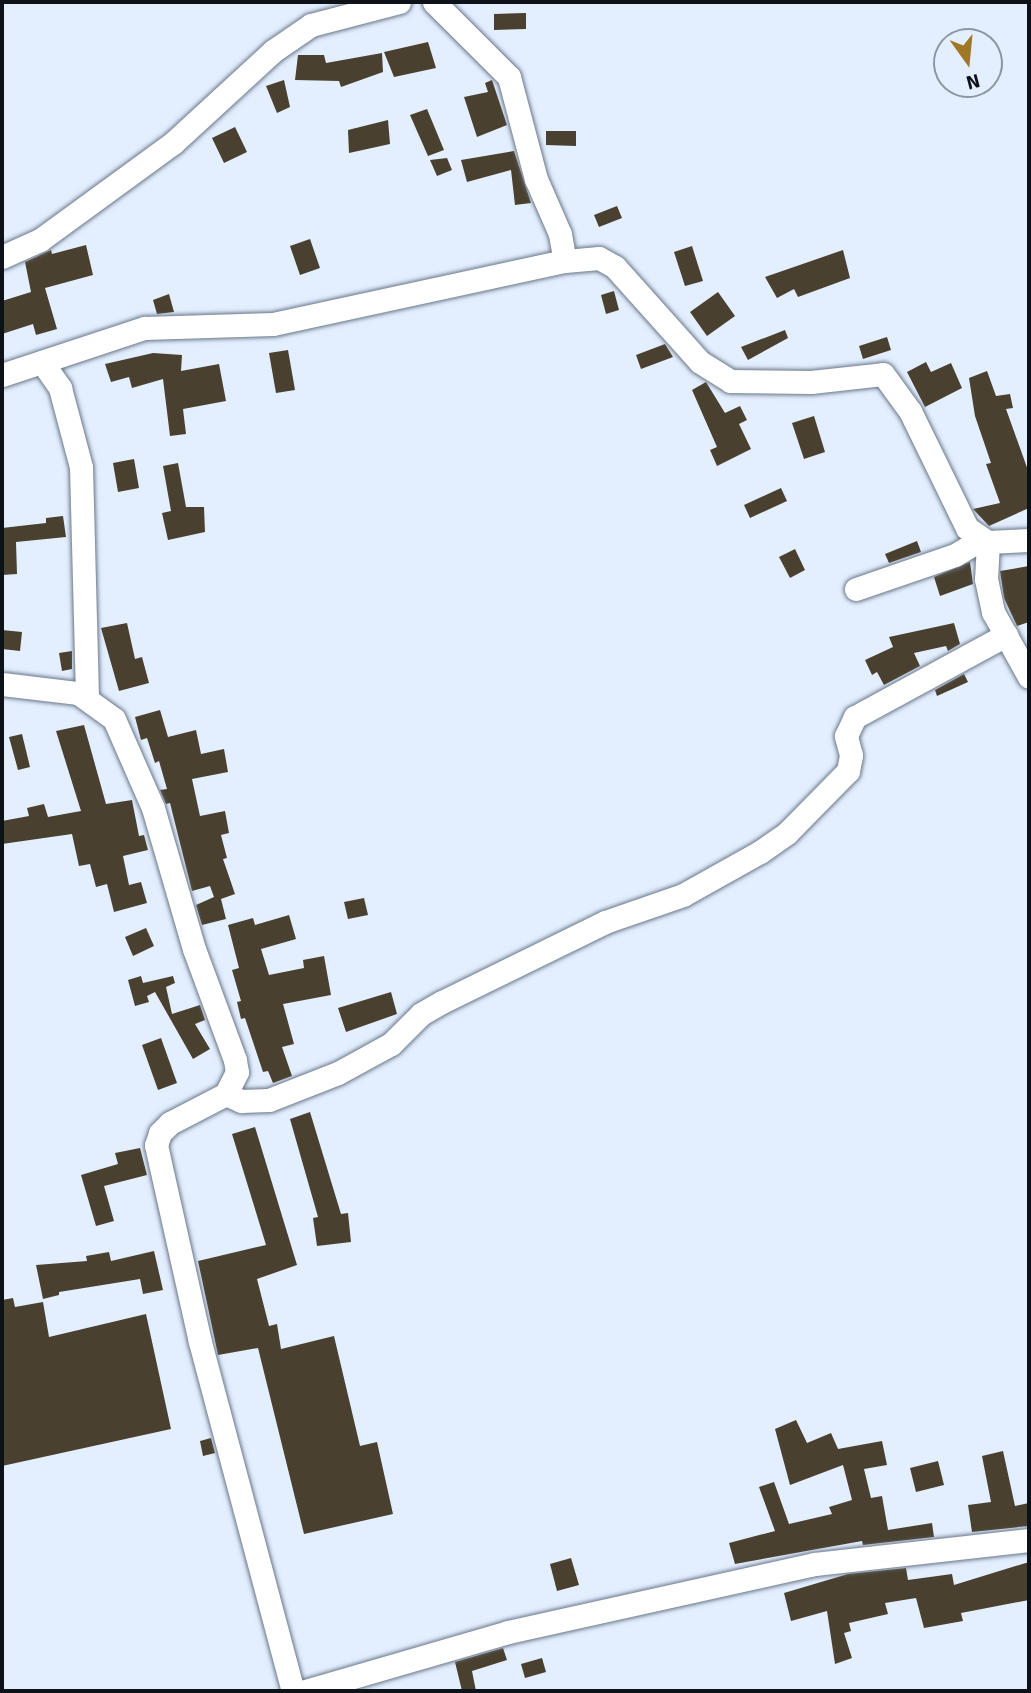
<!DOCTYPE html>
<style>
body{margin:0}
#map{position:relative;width:1031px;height:1693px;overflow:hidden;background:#e3efff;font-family:Signika,sans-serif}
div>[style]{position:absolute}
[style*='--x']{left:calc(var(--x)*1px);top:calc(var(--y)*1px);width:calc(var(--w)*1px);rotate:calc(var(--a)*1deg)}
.building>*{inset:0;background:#4a402f}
.roads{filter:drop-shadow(0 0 2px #6a7788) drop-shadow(0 0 2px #6a7788)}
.minor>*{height:23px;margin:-11.5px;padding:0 11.5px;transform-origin:11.5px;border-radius:11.5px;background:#fff}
span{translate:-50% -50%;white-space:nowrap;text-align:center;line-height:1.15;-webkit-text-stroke:7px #e3efff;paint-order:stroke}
.frame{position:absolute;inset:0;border:4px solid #0d1118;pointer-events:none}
.north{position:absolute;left:933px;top:28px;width:70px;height:70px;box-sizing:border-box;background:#e3efff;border:2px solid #8d96a3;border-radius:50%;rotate:165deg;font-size:19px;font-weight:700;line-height:28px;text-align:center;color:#0d1118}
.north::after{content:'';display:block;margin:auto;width:24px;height:32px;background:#9f7725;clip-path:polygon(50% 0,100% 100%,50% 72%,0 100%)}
</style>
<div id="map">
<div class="building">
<i style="clip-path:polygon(526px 13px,526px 29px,494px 30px,494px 14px)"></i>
<i style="clip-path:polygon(428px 42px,436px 68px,394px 77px,384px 52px)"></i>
<i style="clip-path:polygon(382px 53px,383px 72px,341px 87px,339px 81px,295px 80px,298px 55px,324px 55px,326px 63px)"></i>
<i style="clip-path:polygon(284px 80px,290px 107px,277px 113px,266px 86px)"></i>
<i style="clip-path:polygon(492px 80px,507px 125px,477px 137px,464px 97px,488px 92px,485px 83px)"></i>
<i style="clip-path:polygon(427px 109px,444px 150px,428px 156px,410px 115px)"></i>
<i style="clip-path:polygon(388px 120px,390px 144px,349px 153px,348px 130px)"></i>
<i style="clip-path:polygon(235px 127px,247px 152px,224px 163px,212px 138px)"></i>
<i style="clip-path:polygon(546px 131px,576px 131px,576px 146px,546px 145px)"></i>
<i style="clip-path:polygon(514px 151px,531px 203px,515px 205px,511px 170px,467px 182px,461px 160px)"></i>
<i style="clip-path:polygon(447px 158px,452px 170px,437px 176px,430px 160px)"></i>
<i style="clip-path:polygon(617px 206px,622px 218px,599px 227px,594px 215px)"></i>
<i style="clip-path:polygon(310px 239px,320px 268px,300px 275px,290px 246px)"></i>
<i style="clip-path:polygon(86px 245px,93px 275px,45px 288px,57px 329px,36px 335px,33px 324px,2px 334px,2px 301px,31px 292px,25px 262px,51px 250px,52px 254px)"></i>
<i style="clip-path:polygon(692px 246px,703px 281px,685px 286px,674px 252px)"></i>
<i style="clip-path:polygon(843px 250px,850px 278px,798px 297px,794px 289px,777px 298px,765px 277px)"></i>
<i style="clip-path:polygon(614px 291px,619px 310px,606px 314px,601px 295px)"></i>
<i style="clip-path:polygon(718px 292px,735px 316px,707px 336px,690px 312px)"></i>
<i style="clip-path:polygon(169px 294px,174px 312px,157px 314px,153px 300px)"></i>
<i style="clip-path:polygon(785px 330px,788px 338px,748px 360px,741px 347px)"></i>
<i style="clip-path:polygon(887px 337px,891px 350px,863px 359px,859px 346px)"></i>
<i style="clip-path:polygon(665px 344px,673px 357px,641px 369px,636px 355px)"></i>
<i style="clip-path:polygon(288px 350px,295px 390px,276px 393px,269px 353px)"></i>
<i style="clip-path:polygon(153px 353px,182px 355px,181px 371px,219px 364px,226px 401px,183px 409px,186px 434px,170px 436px,163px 379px,132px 388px,129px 377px,111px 382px,105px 364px)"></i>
<i style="clip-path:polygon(926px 362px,931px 372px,951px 363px,962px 388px,925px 407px,907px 372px)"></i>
<i style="clip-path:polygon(987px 371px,996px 396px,1010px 394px,1013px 408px,1006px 409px,1029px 473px,1029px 508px,989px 526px,973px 509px,1000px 503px,986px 464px,991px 463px,975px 416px,969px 378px)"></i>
<i style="clip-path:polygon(706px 382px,725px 413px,740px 406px,747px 420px,739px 424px,751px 449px,717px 466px,710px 450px,717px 447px,692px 390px)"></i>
<i style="clip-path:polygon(814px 416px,825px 452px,804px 459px,792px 423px)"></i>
<i style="clip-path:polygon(134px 459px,139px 488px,118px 492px,113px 463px)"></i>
<i style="clip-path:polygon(178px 463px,186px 507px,204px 507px,205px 532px,168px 540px,162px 513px,171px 511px,163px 466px)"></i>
<i style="clip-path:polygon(781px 488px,787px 501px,750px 518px,744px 505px)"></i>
<i style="clip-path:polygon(63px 516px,66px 537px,16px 542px,17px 574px,2px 575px,2px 528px,46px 523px,46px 518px)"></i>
<i style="clip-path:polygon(917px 541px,921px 552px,889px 563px,885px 554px)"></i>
<i style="clip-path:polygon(795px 549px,805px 570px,790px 578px,779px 557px)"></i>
<i style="clip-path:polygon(970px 562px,973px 584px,940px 596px,934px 577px)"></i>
<i style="clip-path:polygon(1029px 566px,1029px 622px,1017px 626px,1004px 598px,1000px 571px)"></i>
<i style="clip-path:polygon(127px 623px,135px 659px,142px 657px,149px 683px,119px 691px,101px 628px)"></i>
<i style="clip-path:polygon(954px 623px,960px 644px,948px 651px,946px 646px,914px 653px,920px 666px,884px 685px,877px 672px,872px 675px,865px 660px,893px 647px,889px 637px)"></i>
<i style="clip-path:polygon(2px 630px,22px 632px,20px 651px,2px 649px)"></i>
<i style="clip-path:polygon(72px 651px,72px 669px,62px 671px,59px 653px)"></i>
<i style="clip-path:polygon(964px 674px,968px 682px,937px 696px,935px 690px)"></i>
<i style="clip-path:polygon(160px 710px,168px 737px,196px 730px,201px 754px,224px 749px,228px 772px,192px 779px,200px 816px,225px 811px,229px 833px,221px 835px,227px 858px,223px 859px,235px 894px,221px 899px,226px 919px,202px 925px,196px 905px,214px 897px,210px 886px,192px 891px,170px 803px,166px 804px,160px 790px,167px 789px,159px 761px,155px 763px,147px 738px,141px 740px,135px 717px)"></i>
<i style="clip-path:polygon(84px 725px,106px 804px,132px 800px,139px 836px,144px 835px,148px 850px,123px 856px,129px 885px,141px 882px,147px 903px,114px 912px,107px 884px,96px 887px,90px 864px,79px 866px,72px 834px,2px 844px,2px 821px,29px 816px,27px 808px,44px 804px,48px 817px,81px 811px,56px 731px)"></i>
<i style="clip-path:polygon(22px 734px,30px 767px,18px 770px,9px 737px)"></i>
<i style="clip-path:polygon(364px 898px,368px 915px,348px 919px,344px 902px)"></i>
<i style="clip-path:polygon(289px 915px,296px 939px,261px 949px,269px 975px,304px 968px,303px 960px,324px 956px,331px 995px,283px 1004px,294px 1044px,282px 1047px,292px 1076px,273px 1083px,268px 1071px,263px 1072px,245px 1018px,241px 1019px,237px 1002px,241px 1001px,232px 970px,239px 968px,228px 925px,253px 918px,255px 925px)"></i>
<i style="clip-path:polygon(146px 928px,154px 946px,133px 956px,125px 937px)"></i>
<i style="clip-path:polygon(141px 976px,143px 983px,173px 976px,175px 983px,166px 987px,172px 1014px,200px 1005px,205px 1020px,195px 1024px,210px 1049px,193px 1059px,155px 992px,147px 996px,149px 1002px,135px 1006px,128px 980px)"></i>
<i style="clip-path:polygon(391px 992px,397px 1014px,346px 1032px,338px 1008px)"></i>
<i style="clip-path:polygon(161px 1038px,177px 1083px,158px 1090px,142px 1045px)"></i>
<i style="clip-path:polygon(310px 1112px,341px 1214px,348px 1213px,351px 1242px,317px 1246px,313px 1218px,318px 1217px,290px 1119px)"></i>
<i style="clip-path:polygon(255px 1127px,297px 1265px,257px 1279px,269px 1326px,277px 1324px,281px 1349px,334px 1336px,360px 1446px,377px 1442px,393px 1514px,304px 1534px,258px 1348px,218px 1355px,198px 1261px,266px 1245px,232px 1134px)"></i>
<i style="clip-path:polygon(140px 1148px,147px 1175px,104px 1186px,114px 1221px,96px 1226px,81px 1175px,118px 1164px,115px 1153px)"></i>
<i style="clip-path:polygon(154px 1251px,163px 1290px,143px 1294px,140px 1279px,59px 1292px,59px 1295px,43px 1299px,36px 1265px,87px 1261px,86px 1256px,109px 1252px,111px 1261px)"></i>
<i style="clip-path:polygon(13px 1298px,15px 1307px,43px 1302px,49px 1337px,146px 1314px,171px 1429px,2px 1466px,2px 1300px)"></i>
<i style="clip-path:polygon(796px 1420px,807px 1443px,831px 1433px,838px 1449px,882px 1441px,887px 1465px,864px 1469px,871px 1498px,882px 1496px,888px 1530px,932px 1523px,934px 1537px,863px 1545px,862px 1541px,735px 1564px,729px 1543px,775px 1531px,759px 1487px,774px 1482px,789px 1524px,832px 1514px,829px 1507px,852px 1500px,843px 1465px,790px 1485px,775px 1429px)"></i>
<i style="clip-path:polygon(211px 1438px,215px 1453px,203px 1456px,200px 1441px)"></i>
<i style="clip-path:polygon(1003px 1451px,1015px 1506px,1029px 1503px,1029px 1526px,972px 1532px,968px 1505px,991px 1502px,982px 1456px)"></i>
<i style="clip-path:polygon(938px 1461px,944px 1485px,916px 1492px,910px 1468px)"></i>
<i style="clip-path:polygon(571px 1558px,579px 1585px,557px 1591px,550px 1564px)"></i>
<i style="clip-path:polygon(1029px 1562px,1029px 1600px,961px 1613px,963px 1621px,924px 1628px,916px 1598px,885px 1603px,888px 1614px,849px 1623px,851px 1631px,844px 1633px,852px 1658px,835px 1664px,827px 1611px,791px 1621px,784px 1593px,848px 1574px,906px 1568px,908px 1580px,952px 1574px,954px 1585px)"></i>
<i style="clip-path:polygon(503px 1648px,507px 1660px,472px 1671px,476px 1691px,462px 1691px,455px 1662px)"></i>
<i style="clip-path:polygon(542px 1658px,546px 1672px,525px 1678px,521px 1664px)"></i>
</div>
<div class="roads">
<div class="minor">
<i style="--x:434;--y:2;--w:106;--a:45"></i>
<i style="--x:509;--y:77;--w:106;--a:75.2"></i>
<i style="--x:536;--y:179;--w:60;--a:66.4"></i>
<i style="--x:560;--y:234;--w:27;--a:80"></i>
<i style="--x:2;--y:257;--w:42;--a:-24.1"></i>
<i style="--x:40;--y:240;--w:165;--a:-36.1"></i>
<i style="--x:173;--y:143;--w:136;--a:-42.6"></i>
<i style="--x:273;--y:51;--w:46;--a:-34.4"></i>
<i style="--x:311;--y:25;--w:91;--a:-14.6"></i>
<i style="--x:42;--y:362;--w:32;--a:55"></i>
<i style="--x:60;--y:388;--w:82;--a:75.1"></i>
<i style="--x:81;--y:467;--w:230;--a:88.5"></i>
<i style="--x:2;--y:375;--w:150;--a:-18.3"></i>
<i style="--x:144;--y:328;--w:129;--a:-1.8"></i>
<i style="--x:273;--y:324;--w:299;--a:-12.2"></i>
<i style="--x:565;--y:261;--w:34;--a:-5"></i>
<i style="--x:599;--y:258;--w:18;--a:29"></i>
<i style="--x:615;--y:267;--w:127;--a:48.2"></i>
<i style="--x:700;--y:362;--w:36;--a:32"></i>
<i style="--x:730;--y:381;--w:81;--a:0.7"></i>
<i style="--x:811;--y:382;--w:72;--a:-6.3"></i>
<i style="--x:883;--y:374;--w:46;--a:53.9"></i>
<i style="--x:910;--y:411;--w:130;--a:64"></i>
<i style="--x:967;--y:528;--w:25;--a:34"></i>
<i style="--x:988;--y:542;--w:41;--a:-2.8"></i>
<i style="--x:988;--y:542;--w:37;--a:93"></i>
<i style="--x:986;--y:579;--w:34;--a:78"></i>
<i style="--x:993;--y:612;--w:74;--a:61"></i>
<i style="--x:856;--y:589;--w:105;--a:-19"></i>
<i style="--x:955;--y:555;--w:29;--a:-31"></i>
<i style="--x:2;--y:684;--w:77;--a:6.8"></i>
<i style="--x:78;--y:693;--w:44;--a:35.8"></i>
<i style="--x:114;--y:719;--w:97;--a:66.3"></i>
<i style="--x:153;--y:808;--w:147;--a:73.8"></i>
<i style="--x:194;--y:949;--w:118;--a:69.7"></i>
<i style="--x:235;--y:1060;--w:12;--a:81"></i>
<i style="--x:237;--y:1072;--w:25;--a:117"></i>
<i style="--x:226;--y:1094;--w:63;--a:152.6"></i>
<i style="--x:170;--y:1123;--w:14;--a:135"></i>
<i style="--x:160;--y:1133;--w:13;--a:108"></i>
<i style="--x:156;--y:1145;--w:202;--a:77.4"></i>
<i style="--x:200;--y:1342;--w:361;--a:75.1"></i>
<i style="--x:226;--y:1094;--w:17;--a:25"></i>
<i style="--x:241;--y:1101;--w:28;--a:-2"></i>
<i style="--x:269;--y:1100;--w:74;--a:-21.4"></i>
<i style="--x:338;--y:1073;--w:60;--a:-28.7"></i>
<i style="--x:391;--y:1044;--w:42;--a:-45"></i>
<i style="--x:421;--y:1014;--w:24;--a:-30"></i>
<i style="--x:442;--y:1002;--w:182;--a:-26.1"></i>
<i style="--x:605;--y:922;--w:83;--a:-19.1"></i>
<i style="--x:683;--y:895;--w:88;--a:-29.2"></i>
<i style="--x:760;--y:852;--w:33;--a:-35"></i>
<i style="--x:787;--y:833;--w:87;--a:-45.5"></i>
<i style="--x:848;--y:771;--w:16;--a:-79"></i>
<i style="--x:851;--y:755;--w:20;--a:-105"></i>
<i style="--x:846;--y:736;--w:21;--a:-65"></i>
<i style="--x:855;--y:717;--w:172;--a:-28.5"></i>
<i style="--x:305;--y:1691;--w:211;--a:-16.2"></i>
<i style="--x:508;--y:1632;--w:314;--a:-12.5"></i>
<i style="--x:815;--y:1564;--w:215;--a:-6.4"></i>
</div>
</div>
<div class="frame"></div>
<div class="north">N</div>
</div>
